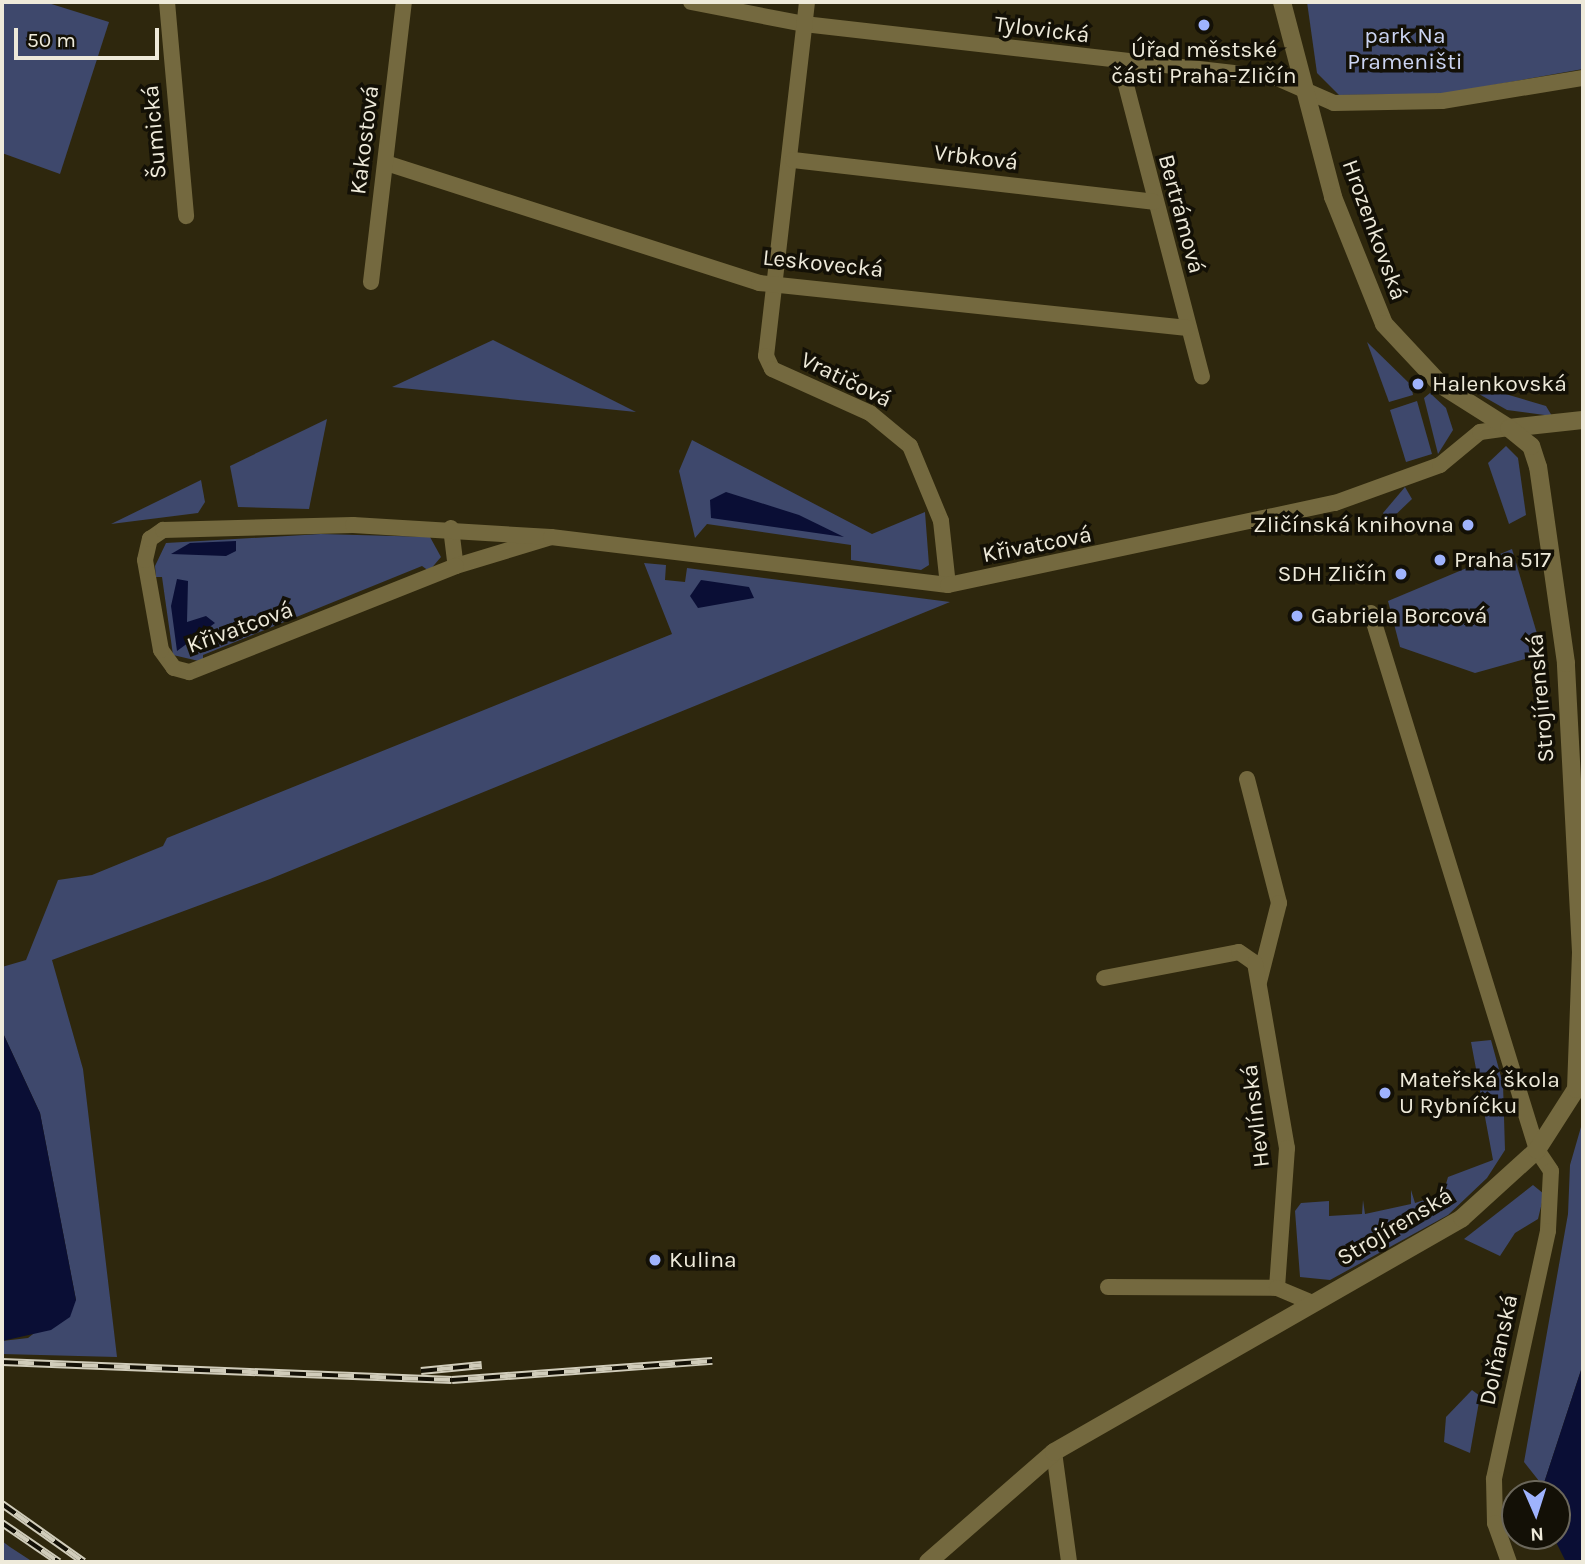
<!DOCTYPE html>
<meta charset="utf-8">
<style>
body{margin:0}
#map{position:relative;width:1585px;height:1564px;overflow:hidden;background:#2e270d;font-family:Karla,sans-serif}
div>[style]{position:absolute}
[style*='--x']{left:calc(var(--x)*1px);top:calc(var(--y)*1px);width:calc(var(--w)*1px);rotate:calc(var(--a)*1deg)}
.green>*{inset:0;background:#3e486c}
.water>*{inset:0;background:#0a0e35}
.minor>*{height:16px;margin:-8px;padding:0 8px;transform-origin:8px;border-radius:8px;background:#74693f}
.tertiary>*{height:18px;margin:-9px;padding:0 9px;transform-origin:9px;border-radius:9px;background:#74693f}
.rail>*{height:8px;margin-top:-4px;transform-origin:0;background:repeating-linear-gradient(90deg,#131006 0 16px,#d0ccba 0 32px);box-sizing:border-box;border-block:2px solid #d0ccba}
.dots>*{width:19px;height:19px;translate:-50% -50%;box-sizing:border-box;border:4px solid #131006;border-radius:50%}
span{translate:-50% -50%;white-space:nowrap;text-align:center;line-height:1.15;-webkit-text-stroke:7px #131006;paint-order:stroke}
.street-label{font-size:23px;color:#eeeada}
.park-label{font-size:23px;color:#ccd5f3}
.poi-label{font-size:23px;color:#eeeada}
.left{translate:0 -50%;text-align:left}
.right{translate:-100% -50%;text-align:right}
.frame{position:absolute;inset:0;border:4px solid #eeeada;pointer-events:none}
.north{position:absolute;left:1501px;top:1480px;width:70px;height:70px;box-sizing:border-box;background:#131006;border:2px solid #6b675b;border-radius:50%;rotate:177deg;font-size:19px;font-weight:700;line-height:28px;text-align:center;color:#eeeada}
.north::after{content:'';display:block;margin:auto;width:24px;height:32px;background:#9fb3fd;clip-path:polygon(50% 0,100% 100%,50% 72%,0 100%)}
.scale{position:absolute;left:14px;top:28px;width:145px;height:32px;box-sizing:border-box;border:4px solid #eeeada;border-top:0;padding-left:9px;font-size:21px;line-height:24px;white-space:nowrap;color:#eeeada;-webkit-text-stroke:5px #131006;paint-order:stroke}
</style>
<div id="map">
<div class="green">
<i style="clip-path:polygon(2px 2px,45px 2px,109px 22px,60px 174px,2px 153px)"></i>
<i style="clip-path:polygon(1307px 2px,1583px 2px,1583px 69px,1443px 94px,1339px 95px,1317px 73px)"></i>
<i style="clip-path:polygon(493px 340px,636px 412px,392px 387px)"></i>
<i style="clip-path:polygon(1367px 342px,1411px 385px,1413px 395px,1389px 402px)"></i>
<i style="clip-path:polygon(1451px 378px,1546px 406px,1552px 416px,1507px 410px)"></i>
<i style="clip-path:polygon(1430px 393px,1446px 408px,1453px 430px,1438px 454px,1424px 398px)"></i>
<i style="clip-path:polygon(1417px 401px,1432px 454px,1406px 462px,1390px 410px)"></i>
<i style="clip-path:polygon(327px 419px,309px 509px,238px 507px,230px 466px)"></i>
<i style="clip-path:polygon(692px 440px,872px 534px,925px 512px,929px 565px,921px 570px,851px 560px,851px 545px,707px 524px,695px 538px,679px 471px)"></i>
<i style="clip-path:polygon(1506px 446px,1518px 458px,1526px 515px,1509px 524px,1488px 463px)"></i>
<i style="clip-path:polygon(201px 480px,205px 502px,198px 513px,111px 524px)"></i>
<i style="clip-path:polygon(1405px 487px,1412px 499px,1389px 521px,1383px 513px)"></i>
<i style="clip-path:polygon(321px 534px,430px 537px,441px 557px,429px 571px,422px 566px,203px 655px,203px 662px,173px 655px,162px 577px,156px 577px,155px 566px,166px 543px)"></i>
<i style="clip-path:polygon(1512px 549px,1543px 654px,1475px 673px,1400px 647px,1388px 601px)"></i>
<i style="clip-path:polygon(644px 563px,666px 565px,665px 580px,685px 582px,687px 568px,950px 602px,270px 879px,52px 960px,83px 1069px,117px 1357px,2px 1354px,2px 1341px,28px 1338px,76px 1300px,40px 1113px,2px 1031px,2px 967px,26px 960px,58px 880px,92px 875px,163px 846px,167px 838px,672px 634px)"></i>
<i style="clip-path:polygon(1491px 1040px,1503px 1084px,1505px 1150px,1487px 1178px,1448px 1215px,1330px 1280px,1300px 1277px,1295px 1211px,1301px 1203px,1329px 1201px,1329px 1216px,1362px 1214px,1363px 1200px,1365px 1214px,1411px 1204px,1411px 1190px,1415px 1203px,1443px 1194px,1448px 1177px,1493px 1160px,1471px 1042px)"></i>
<i style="clip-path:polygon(1583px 1120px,1583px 1364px,1543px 1486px,1524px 1462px,1568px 1214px,1570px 1165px)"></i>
<i style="clip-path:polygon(1533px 1185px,1544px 1194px,1538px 1219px,1515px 1233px,1500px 1256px,1464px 1239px)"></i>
<i style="clip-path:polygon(1472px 1390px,1480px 1396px,1470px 1453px,1444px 1442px,1446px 1417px)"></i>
<i style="clip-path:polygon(2px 1541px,10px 1547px,33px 1562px,2px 1561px)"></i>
</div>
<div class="water">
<i style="clip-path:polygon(726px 492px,799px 515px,844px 537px,711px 518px,710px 500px)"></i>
<i style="clip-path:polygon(236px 541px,236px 551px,226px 556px,171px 554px,190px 543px)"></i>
<i style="clip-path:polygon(177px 579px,188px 581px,187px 622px,206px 616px,215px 623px,177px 651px,171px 606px)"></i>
<i style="clip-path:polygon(701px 580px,749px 587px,754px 598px,698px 608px,690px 596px)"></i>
<i style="clip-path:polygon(2px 1031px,40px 1113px,76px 1300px,70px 1317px,51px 1330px,2px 1341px)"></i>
<i style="clip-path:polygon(1583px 1364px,1583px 1562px,1566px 1562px,1553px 1536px,1557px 1494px,1544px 1494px,1543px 1486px)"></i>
</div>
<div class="minor">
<i style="--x:167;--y:2;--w:215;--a:84.9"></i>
<i style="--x:691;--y:2;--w:115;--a:11"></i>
<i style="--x:804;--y:24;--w:476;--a:6.5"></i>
<i style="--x:1277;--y:78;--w:62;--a:23.7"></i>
<i style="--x:1334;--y:103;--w:108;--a:-1.1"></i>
<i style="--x:1442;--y:101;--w:143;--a:-9.3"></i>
<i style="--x:807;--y:2;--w:356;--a:96.6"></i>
<i style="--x:766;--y:356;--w:14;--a:65"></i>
<i style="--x:772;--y:369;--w:107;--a:24.2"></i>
<i style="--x:870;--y:413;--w:52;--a:39.5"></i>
<i style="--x:910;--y:446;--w:81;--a:67.5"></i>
<i style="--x:941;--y:521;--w:64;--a:83.8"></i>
<i style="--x:1120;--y:62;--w:325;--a:75.4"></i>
<i style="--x:793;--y:160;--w:363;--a:6.6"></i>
<i style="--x:386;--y:163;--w:392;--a:17.8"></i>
<i style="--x:759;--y:283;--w:431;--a:6"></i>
<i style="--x:371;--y:282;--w:282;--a:-83.3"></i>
<i style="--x:451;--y:528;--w:38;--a:83"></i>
<i style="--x:551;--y:537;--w:99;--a:163"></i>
<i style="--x:456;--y:566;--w:287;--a:158.3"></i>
<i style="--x:189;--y:672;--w:16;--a:-165"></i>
<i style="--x:174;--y:668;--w:22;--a:-126"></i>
<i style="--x:161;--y:650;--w:91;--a:-100.1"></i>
<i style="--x:145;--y:560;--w:22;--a:-77"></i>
<i style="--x:150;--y:539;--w:16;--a:-35"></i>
<i style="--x:163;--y:530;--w:190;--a:-1.5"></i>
<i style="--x:353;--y:525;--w:198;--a:3.5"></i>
<i style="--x:551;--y:537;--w:400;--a:6.9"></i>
<i style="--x:948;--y:585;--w:396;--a:-12"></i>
<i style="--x:1335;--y:503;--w:112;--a:-19.9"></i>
<i style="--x:1440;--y:465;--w:52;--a:-39.5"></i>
<i style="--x:1480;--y:432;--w:29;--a:-8"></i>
<i style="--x:1371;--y:613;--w:562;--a:72.82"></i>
<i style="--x:1537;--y:1150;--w:25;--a:56"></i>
<i style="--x:1551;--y:1171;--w:60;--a:92.9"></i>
<i style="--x:1548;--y:1231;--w:254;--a:102.3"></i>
<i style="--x:1494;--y:1479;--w:44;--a:88.7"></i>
<i style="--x:1495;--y:1523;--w:41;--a:70.3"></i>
<i style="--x:1247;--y:779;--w:128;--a:75.5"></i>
<i style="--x:1279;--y:903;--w:81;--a:104.2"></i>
<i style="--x:1104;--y:978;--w:137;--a:-10.9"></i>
<i style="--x:1239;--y:952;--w:19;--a:35"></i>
<i style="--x:1255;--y:963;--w:188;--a:80.2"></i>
<i style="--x:1287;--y:1148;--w:140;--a:94.1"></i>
<i style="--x:1108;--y:1287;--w:169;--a:0.3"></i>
<i style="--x:1277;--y:1288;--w:39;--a:23"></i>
<i style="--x:1054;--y:1452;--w:111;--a:82.2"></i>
</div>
<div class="tertiary">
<i style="--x:1282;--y:2;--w:202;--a:75.3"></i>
<i style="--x:1333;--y:197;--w:137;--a:68.1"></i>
<i style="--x:1384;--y:324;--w:83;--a:46.9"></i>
<i style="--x:1441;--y:385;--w:80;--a:32.3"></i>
<i style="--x:1509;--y:428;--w:74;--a:-6.2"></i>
<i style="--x:928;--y:1562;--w:167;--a:-41.1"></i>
<i style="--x:1054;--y:1452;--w:470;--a:-29.8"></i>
<i style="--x:1462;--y:1218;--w:101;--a:-42.2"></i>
<i style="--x:1537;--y:1150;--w:72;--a:-57.4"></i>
<i style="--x:1576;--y:1089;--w:137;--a:-87.9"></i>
<i style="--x:1581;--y:952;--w:289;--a:-93"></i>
<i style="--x:1566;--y:663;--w:198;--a:-98.1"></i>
<i style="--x:1538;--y:467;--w:22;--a:-108"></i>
<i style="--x:1531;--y:446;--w:28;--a:-141"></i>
</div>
<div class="rail">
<i style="--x:2;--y:1362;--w:450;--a:2.3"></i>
<i style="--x:452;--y:1380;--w:261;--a:-4.2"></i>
<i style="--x:421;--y:1371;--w:61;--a:-5.6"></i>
<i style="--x:2;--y:1504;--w:100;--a:35.3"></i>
<i style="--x:2;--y:1523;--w:69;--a:34.4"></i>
</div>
<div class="dots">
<i style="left:1204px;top:25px;background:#9fb3fd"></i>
<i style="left:1418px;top:384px;background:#9fb3fd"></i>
<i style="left:1468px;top:525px;background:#9fb3fd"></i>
<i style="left:1440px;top:560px;background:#9fb3fd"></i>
<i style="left:1401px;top:574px;background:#9fb3fd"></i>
<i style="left:1297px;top:616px;background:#9fb3fd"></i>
<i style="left:1385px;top:1093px;background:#9fb3fd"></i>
<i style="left:655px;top:1260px;background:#9fb3fd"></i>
</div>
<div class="street-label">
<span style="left:1042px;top:30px;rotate:7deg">Tylovická</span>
<span style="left:155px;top:132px;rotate:-95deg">Šumická</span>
<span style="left:365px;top:140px;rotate:-83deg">Kakostová</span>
<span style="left:976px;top:158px;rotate:7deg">Vrbková</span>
<span style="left:1181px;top:214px;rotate:75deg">Bertrámová</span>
<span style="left:1374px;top:230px;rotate:70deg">Hrozenkovská</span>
<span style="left:823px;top:264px;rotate:6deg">Leskovecká</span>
<span style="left:846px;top:380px;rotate:26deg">Vratičová</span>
<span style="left:1037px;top:545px;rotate:-11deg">Křivatcová</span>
<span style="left:240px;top:628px;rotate:-20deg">Křivatcová</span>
<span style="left:1541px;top:698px;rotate:-95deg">Strojírenská</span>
<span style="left:1256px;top:1116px;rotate:-97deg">Hevlínská</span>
<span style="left:1395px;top:1227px;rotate:-31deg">Strojírenská</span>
<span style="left:1499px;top:1350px;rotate:-78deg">Dolňanská</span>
</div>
<div class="park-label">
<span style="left:1405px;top:49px">park Na<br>Prameništi</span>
</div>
<div class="poi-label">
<span style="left:1204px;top:63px">Úřad městské<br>části Praha-Zličín</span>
<span class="left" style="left:1432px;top:384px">Halenkovská</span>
<span class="right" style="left:1454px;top:525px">Zličínská knihovna</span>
<span class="left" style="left:1454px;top:560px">Praha 517</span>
<span class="right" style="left:1387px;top:574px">SDH Zličín</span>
<span class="left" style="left:1311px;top:616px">Gabriela Borcová</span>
<span class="left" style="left:1399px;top:1093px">Mateřská škola<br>U Rybníčku</span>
<span class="left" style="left:669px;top:1260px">Kulina</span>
</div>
<div class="frame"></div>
<div class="north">N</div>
<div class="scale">50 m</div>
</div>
